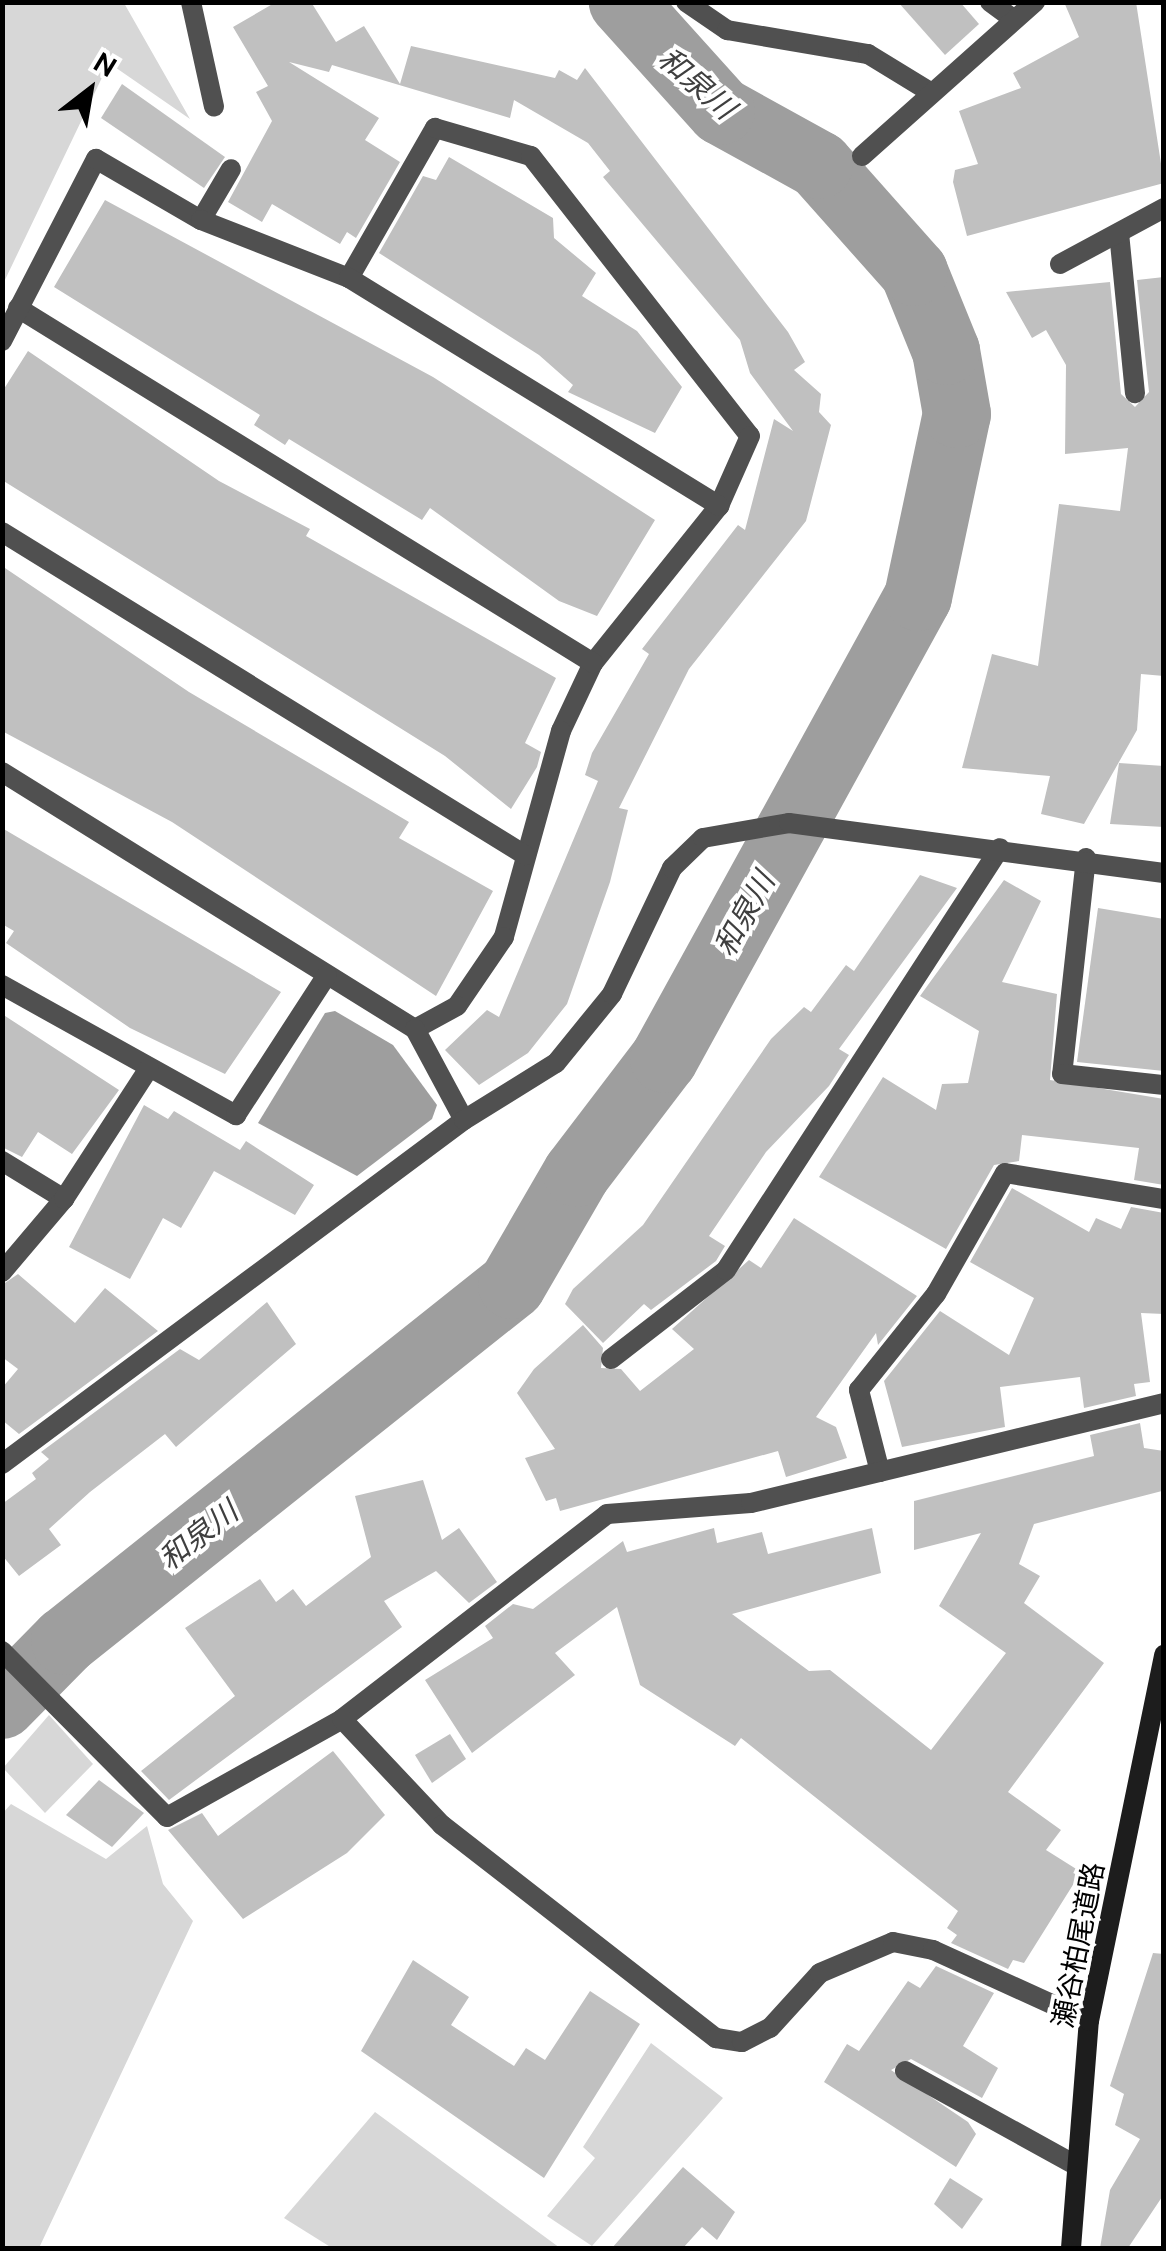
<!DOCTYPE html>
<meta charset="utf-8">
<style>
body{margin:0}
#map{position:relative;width:1166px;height:2251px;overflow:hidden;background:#fff;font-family:Ubuntu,"Noto Sans JP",sans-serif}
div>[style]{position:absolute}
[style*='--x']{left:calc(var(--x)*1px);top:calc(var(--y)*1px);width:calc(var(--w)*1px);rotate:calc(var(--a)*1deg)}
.green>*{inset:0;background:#d7d7d7}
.water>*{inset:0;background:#9e9e9e}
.river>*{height:68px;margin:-34px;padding:0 34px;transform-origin:34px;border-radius:34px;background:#9e9e9e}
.building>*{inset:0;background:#c0c0c0}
.lane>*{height:20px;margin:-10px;padding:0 10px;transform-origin:10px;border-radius:10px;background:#505050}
.street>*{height:20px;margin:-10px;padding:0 10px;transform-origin:10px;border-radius:10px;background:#505050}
.secondary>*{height:20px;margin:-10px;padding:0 10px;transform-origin:10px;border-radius:10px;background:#1d1d1d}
span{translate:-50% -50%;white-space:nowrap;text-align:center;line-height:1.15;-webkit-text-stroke:8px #fff;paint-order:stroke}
.street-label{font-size:28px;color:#000}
.water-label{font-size:30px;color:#3f3f3f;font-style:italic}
.frame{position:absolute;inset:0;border:5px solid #000;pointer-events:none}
.north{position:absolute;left:40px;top:40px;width:100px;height:100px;-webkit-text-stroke:8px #fff;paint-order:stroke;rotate:31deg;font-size:28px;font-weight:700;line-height:40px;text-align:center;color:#000}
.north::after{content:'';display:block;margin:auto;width:35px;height:45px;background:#000;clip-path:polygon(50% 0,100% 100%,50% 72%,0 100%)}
</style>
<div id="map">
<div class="green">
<i style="clip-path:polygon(3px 2px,124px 3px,190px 119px,109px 63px,3px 284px)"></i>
<i style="clip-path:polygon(49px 1715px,93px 1764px,45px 1813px,3px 1768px)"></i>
<i style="clip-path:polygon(11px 1804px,106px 1859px,147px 1826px,163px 1884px,193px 1921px,39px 2248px,3px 2248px,2px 1814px)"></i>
<i style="clip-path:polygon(651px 2043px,723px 2098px,592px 2246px,547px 2216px,595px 2158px,583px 2147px)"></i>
<i style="clip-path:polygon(375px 2112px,560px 2248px,332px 2248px,284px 2218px)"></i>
</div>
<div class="water">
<i style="clip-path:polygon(335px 1011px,393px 1045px,437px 1105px,432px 1119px,357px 1176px,258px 1123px,325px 1013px)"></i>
</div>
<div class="river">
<i style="--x:2;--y:1705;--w:90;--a:-45.5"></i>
<i style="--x:65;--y:1641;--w:571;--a:-38.53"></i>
<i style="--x:512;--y:1285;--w:129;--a:-59.9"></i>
<i style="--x:577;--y:1173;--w:143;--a:-52.7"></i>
<i style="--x:664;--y:1059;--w:527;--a:-61.2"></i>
<i style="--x:918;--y:597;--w:187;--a:-78"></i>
<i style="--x:957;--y:414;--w:64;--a:-99.9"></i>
<i style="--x:946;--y:351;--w:85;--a:-112.1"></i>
<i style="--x:914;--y:272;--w:143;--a:-131.6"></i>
<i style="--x:819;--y:165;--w:112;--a:-151.1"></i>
<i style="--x:721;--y:111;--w:147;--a:-132"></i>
</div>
<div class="building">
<i style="clip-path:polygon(276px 2px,311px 2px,336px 42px,364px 26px,400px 84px,411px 46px,555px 78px,559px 70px,577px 80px,585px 68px,788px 332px,805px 362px,794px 370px,821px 394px,819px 412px,831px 425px,806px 521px,689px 669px,619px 808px,628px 810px,610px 882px,567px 1004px,528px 1053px,479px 1085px,445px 1050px,487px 1010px,499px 1017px,598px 781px,585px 775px,592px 753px,649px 654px,642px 649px,738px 525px,745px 530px,774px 419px,793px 431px,750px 373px,740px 340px,603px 177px,610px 171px,588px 143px,514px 100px,510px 118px,332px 65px,329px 72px,289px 62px,379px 118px,365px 140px,400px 162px,356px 238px,347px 232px,340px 244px,272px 204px,262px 222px,228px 202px,272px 121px,256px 92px,268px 86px,233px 27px)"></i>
<i style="clip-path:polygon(898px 2px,960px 2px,979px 24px,945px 55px)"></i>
<i style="clip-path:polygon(1064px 2px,1136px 2px,1164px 183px,967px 236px,953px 182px,955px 170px,978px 164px,959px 111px,1021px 88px,1013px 73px,1079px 37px)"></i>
<i style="clip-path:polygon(122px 84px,225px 157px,204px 188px,101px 118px)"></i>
<i style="clip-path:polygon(449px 157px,553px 218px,554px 238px,596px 273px,582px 296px,637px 331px,682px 387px,655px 433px,568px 392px,573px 385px,539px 355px,379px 253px,423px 176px,436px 180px)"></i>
<i style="clip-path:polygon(105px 200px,433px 377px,655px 520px,597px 616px,559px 601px,430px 508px,422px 520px,289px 439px,285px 445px,254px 425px,260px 415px,54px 287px)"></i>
<i style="clip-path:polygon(1164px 277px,1164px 676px,1141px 674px,1137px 730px,1084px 824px,1041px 814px,1050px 776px,962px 768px,992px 654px,1038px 666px,1059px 504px,1120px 511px,1128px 448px,1065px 454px,1066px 365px,1046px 330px,1032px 338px,1006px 292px,1110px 282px,1121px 394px,1135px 407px,1149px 392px,1137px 280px)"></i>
<i style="clip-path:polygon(28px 351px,219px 481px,310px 529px,306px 536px,556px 678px,525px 743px,541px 752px,537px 767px,511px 809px,445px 756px,2px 480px,2px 392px)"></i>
<i style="clip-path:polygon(2px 566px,189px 692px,409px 822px,399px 838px,493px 891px,436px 996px,172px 822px,2px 731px)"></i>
<i style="clip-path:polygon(1119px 763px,1164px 766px,1164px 827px,1110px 824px)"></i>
<i style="clip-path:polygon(2px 828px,281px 992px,225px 1074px,130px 1028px,6px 943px,14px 931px,2px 924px)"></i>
<i style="clip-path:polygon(920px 875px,957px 888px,839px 1049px,849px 1055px,829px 1086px,766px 1152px,709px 1236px,725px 1246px,716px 1261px,651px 1310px,644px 1304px,603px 1343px,565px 1304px,573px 1289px,643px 1225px,771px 1039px,804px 1007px,811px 1012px,846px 965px,854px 971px)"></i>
<i style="clip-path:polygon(1004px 880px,1041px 901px,1002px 982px,1057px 994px,1050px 1080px,1164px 1099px,1164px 1185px,1134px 1180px,1139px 1148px,1022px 1135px,1019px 1161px,994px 1165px,946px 1249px,819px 1177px,883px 1077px,936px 1110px,942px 1084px,968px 1083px,979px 1031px,920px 996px)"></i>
<i style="clip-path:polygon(1098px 908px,1164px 919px,1164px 1071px,1077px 1062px)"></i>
<i style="clip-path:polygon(2px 1014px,119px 1090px,72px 1154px,38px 1132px,22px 1157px,2px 1147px)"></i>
<i style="clip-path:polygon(144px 1105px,168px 1119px,174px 1111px,240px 1150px,246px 1141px,314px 1185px,295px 1215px,214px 1171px,181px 1228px,163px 1218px,130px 1279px,69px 1247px)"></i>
<i style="clip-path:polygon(1012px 1188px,1089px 1232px,1096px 1218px,1121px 1229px,1131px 1207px,1164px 1213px,1164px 1314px,1141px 1313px,1150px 1382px,1134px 1384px,1136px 1396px,1084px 1408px,1080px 1377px,1000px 1387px,1005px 1427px,902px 1447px,884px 1381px,940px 1311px,1009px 1355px,1034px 1298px,970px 1262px)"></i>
<i style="clip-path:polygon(794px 1218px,917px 1296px,878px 1345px,876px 1333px,816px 1417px,836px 1427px,847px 1458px,786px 1477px,778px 1451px,560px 1511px,556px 1498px,546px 1501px,525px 1458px,555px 1449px,517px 1393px,534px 1369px,583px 1325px,603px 1348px,601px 1368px,621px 1369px,640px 1391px,694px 1349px,672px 1329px,749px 1260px,761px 1268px)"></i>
<i style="clip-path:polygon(18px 1274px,75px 1323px,105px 1288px,158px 1331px,19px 1434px,2px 1420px,2px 1388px,18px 1369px,2px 1357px,2px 1285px)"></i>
<i style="clip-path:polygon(267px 1302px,296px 1344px,176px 1447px,165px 1434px,90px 1492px,49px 1529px,61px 1545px,19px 1576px,2px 1555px,2px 1504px,36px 1479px,32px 1473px,49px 1459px,41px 1452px,180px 1349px,199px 1360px)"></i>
<i style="clip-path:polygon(1140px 1423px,1144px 1448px,1164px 1451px,1162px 1491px,1034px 1524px,1019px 1564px,1040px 1576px,1024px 1603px,1104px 1663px,1008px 1792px,1061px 1830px,1046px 1850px,1081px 1872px,1024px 1963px,1013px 1960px,1008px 1969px,951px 1943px,957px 1935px,947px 1928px,958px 1911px,741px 1738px,735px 1746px,640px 1685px,617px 1607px,555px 1653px,575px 1675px,472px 1753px,425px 1680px,493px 1638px,485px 1626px,513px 1604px,533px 1609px,623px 1541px,627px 1552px,714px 1528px,717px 1543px,762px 1532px,768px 1554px,872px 1528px,881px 1573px,732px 1614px,809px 1671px,830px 1670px,931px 1750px,1006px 1653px,939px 1606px,981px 1533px,914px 1550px,914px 1501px,1094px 1456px,1090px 1435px)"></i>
<i style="clip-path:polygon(423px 1480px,442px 1540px,459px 1528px,497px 1582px,469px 1603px,436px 1571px,384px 1601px,402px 1627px,169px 1800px,141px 1771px,235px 1696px,185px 1628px,260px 1579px,276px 1602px,293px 1589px,306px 1606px,371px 1557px,355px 1496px)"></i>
<i style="clip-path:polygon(450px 1734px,466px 1759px,432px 1783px,415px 1755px)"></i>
<i style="clip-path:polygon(333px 1751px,385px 1815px,347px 1853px,243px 1919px,168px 1830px,202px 1813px,218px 1836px)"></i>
<i style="clip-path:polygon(99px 1780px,144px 1813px,112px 1847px,66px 1815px)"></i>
<i style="clip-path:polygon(1153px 1953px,1164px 1954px,1164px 2194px,1128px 2248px,1100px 2248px,1110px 2190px,1140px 2139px,1115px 2125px,1124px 2094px,1110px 2086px)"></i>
<i style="clip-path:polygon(413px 1960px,469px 1997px,451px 2025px,514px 2066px,526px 2048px,545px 2060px,590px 1991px,640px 2024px,544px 2178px,361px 2051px)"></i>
<i style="clip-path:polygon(936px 1966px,994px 1993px,963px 2046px,998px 2068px,982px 2098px,911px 2059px,891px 2070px,968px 2122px,976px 2134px,956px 2167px,824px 2082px,847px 2044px,859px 2051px,908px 1981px,920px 1988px)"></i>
<i style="clip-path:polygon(683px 2167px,735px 2212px,717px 2240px,702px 2227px,683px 2248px,612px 2248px)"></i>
<i style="clip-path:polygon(950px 2178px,983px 2199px,962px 2229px,934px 2204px)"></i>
</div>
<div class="lane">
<i style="--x:1119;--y:233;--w:161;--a:84.3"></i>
<i style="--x:1060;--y:264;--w:118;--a:-28.3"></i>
</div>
<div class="street">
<i style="--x:191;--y:2;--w:107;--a:77.6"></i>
<i style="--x:686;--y:2;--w:50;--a:34.3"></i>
<i style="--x:727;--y:30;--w:143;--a:9.7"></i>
<i style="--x:868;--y:54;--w:69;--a:31.4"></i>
<i style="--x:990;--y:2;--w:29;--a:36"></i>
<i style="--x:862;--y:156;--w:232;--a:-41.7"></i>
<i style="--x:201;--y:220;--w:59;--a:-59.5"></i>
<i style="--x:349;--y:278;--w:173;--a:-60.2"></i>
<i style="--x:435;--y:128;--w:100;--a:16.3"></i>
<i style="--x:531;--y:156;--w:355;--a:52"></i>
<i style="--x:750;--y:436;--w:77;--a:113.9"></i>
<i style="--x:719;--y:506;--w:201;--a:128.7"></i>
<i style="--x:593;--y:663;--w:75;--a:115.2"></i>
<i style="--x:561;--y:731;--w:214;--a:105.5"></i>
<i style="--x:504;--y:937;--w:83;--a:124.3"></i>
<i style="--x:457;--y:1006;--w:48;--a:151.3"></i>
<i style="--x:18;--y:308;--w:676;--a:31.69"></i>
<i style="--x:2;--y:341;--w:205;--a:-62.7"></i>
<i style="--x:96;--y:159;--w:121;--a:30.2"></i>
<i style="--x:201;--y:220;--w:159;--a:21.4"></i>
<i style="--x:349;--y:278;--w:435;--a:31.6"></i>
<i style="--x:2;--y:532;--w:615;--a:31.7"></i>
<i style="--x:2;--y:772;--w:486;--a:31.9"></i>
<i style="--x:415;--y:1029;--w:103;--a:61.7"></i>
<i style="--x:1086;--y:858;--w:217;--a:96.3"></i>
<i style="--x:1062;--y:1074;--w:103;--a:6.2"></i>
<i style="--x:2;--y:985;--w:268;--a:29.1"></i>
<i style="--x:236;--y:1115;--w:167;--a:-57"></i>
<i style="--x:2;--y:1161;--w:73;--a:31.5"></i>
<i style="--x:2;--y:1272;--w:96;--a:-49.7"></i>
<i style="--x:64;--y:1199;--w:156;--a:-57"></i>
<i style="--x:611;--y:1359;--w:145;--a:-37.7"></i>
<i style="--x:726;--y:1270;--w:503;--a:-57"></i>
<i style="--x:2;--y:1464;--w:576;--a:-36.67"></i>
<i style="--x:464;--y:1120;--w:108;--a:-31.8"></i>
<i style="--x:556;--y:1063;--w:89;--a:-50.9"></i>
<i style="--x:612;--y:994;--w:140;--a:-64.5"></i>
<i style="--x:672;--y:868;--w:43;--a:-44.1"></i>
<i style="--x:703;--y:838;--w:87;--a:-9.9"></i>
<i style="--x:789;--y:823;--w:378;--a:7.6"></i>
<i style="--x:880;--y:1472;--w:85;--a:-104.4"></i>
<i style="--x:859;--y:1390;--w:123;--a:-51.3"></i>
<i style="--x:936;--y:1294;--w:139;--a:-60.3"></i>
<i style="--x:1005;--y:1173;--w:161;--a:9.3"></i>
<i style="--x:2;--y:1651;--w:234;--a:45.2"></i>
<i style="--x:167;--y:1817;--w:201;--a:-29.2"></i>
<i style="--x:342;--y:1719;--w:335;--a:-37.7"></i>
<i style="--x:607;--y:1514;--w:144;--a:-4.4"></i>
<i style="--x:751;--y:1503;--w:425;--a:-13.6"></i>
<i style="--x:342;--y:1719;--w:146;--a:46.7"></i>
<i style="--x:442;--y:1825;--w:347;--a:37.9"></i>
<i style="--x:716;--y:2038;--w:26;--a:9"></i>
<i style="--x:742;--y:2042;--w:31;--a:-27"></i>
<i style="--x:770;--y:2028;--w:74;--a:-47.7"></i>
<i style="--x:820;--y:1973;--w:79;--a:-23"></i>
<i style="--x:893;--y:1942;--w:41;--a:11.3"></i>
<i style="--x:933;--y:1950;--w:171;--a:24.5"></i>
<i style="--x:905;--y:2071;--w:194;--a:28.9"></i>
</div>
<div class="secondary">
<i style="--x:1071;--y:2248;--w:228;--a:-85.5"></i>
<i style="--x:1089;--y:2021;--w:374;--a:-78.4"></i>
</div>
<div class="street-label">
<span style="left:1078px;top:1945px;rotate:-79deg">瀬谷柏尾道路</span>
</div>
<div class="water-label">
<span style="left:697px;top:83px;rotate:41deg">和泉川</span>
<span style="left:744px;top:914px;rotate:-61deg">和泉川</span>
<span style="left:198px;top:1535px;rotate:-38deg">和泉川</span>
</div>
<div class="frame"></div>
<div class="north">N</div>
</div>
